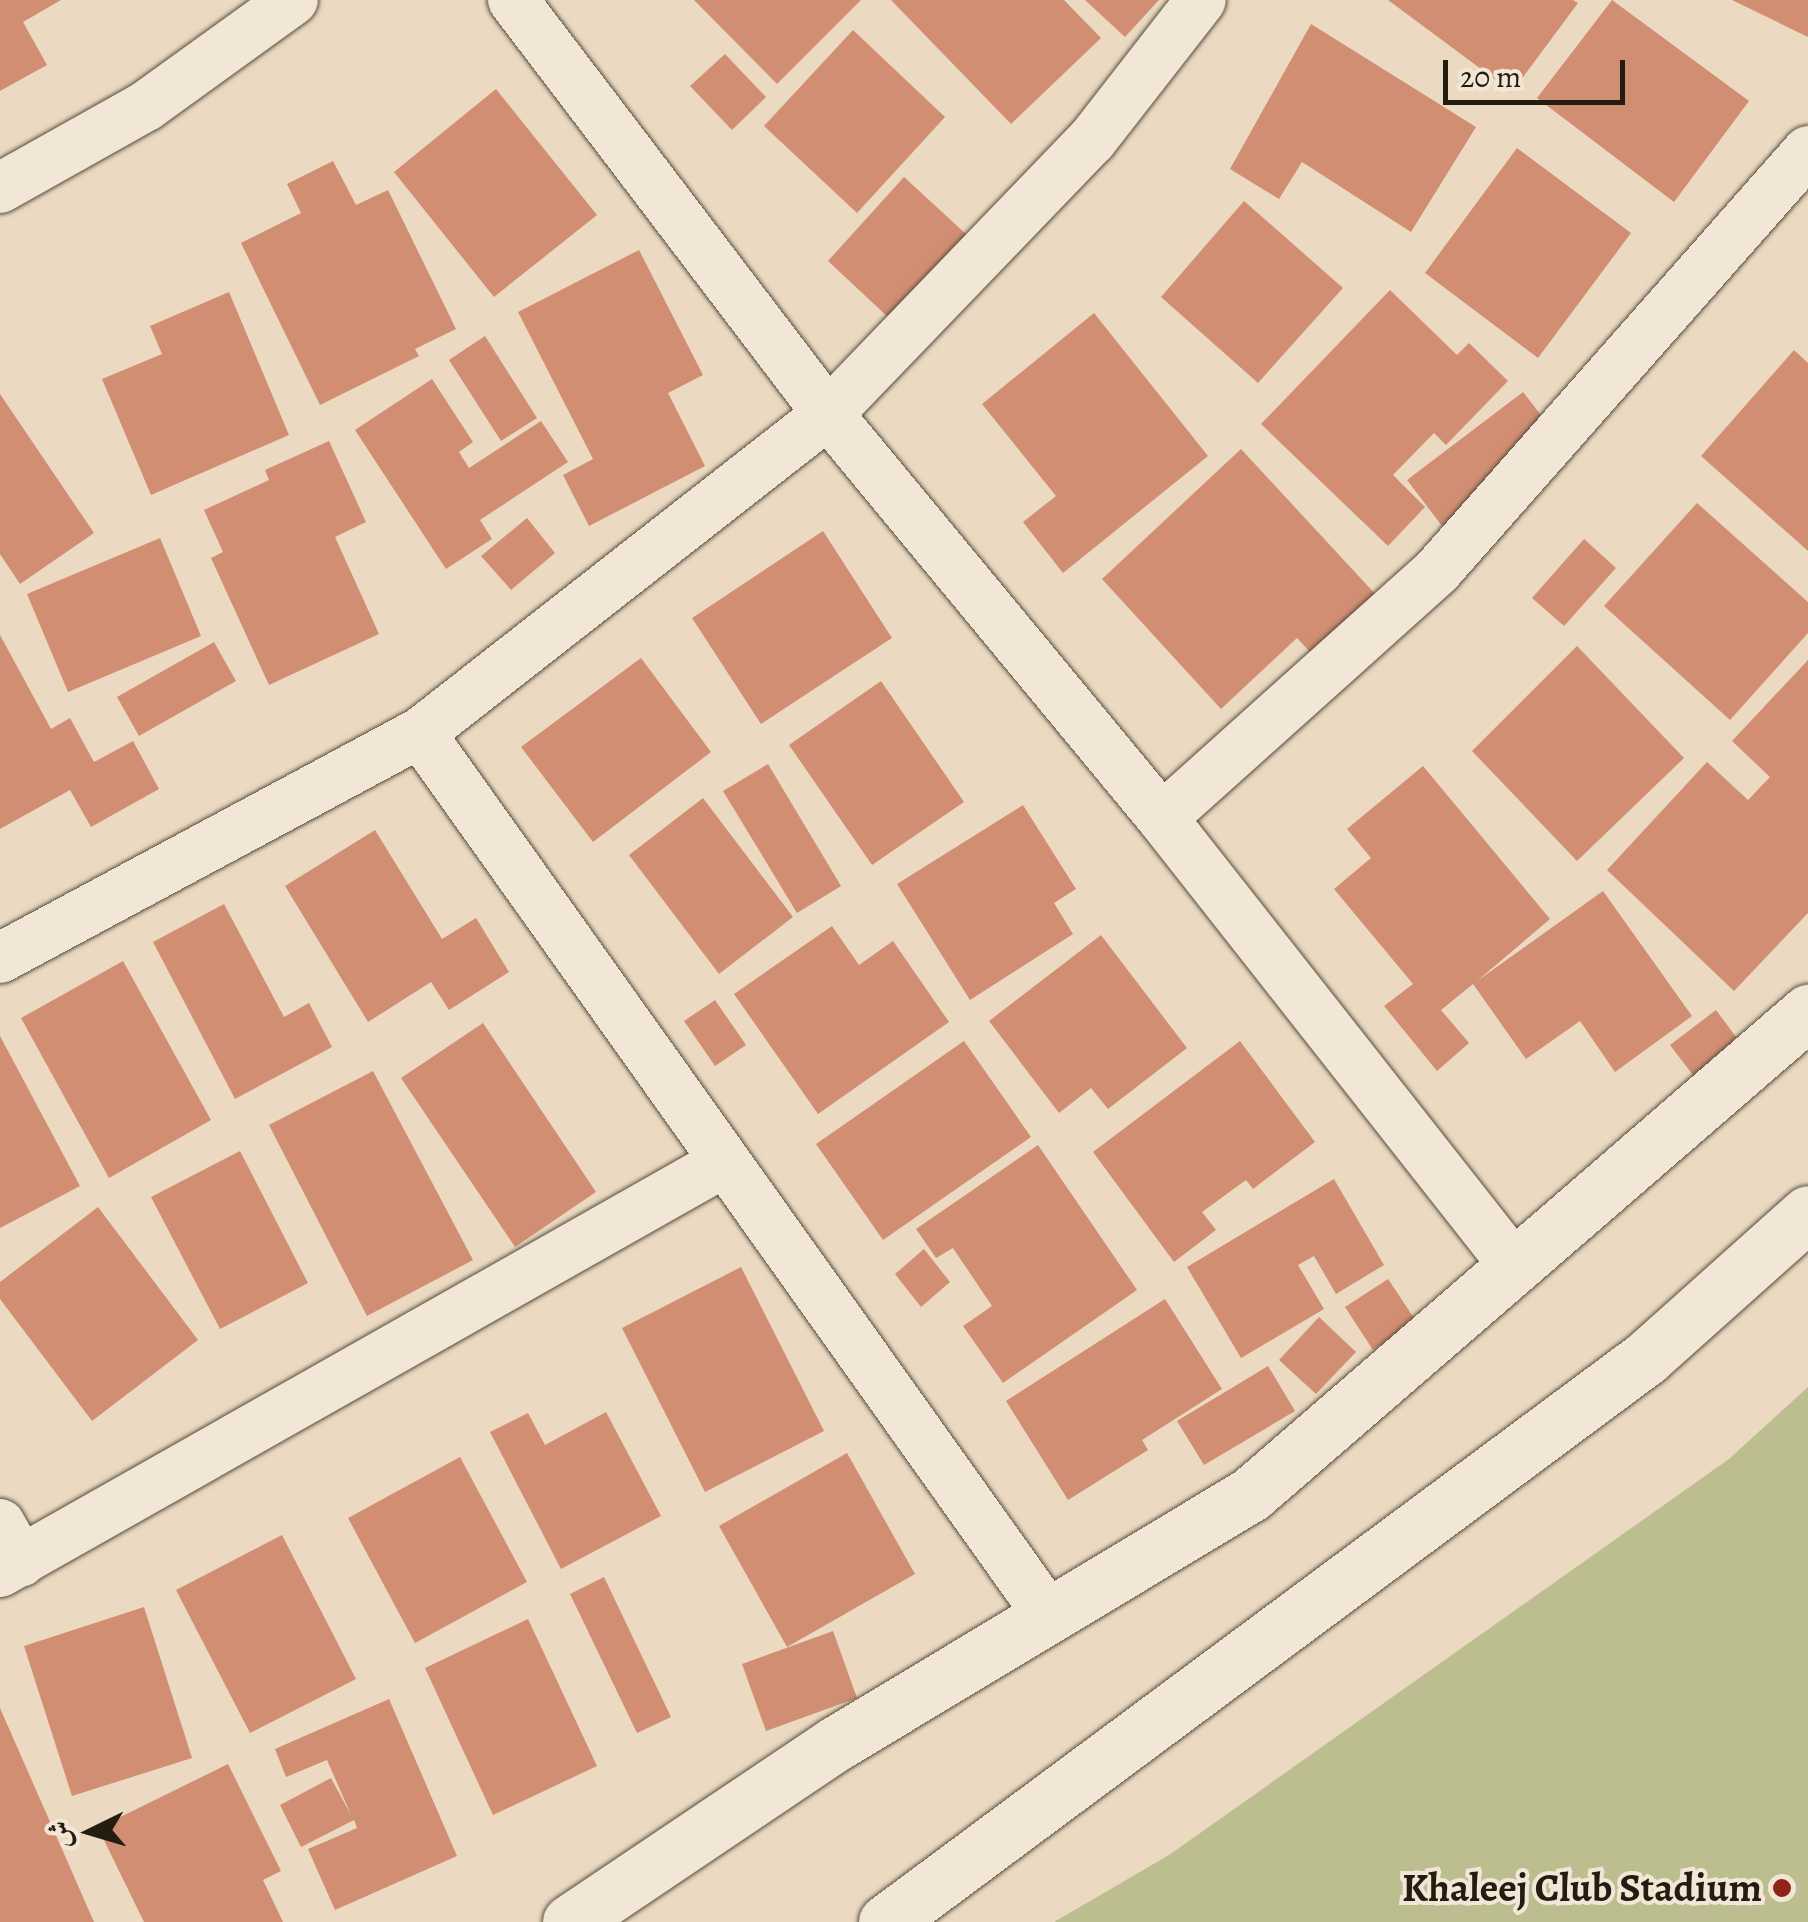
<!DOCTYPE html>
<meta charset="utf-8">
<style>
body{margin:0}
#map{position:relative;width:1808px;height:1922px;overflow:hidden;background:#ebdac1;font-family:Alegreya,Amiri,serif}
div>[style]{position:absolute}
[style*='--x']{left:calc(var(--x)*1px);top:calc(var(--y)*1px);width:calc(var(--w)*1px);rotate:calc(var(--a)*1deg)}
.green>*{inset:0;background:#bcbe90}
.building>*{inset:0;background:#d18e73}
.roads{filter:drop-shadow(0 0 2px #564c3c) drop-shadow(0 0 2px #564c3c)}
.street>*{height:50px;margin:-25px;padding:0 25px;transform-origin:25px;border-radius:25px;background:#f2e7d7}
.secondary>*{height:55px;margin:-27.5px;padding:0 27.5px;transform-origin:27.5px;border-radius:27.5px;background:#f2e7d7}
.dots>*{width:28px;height:28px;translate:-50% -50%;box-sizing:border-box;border:5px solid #f2e7d7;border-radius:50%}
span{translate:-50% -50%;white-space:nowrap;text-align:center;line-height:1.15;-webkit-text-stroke:8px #f2e7d7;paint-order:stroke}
.poi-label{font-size:40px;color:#251c10;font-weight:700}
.right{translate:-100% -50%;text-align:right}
.north{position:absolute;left:40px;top:1782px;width:100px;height:100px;-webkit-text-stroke:8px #f2e7d7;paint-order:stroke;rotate:265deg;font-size:28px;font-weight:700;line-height:40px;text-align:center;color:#251c10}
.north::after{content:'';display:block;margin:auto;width:35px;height:45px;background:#251c10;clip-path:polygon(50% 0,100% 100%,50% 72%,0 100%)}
.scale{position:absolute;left:1443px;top:60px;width:182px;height:45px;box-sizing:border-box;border:5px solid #251c10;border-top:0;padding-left:12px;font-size:30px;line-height:35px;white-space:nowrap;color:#251c10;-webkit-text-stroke:8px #f2e7d7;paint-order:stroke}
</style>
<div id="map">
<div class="green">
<i style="clip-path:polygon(1808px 1387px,1808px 1922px,1054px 1922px,1169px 1855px,1729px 1459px)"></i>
</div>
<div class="building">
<i style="clip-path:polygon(0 0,61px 0,23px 22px,47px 65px,0 91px)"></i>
<i style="clip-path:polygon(694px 0,861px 0,777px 84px)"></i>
<i style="clip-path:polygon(891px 0,1064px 0,1101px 38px,1011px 124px)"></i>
<i style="clip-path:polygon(1085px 0,1159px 0,1125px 37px)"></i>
<i style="clip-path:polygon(1388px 0,1573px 0,1578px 3px,1512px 92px)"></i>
<i style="clip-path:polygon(1612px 0,1749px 101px,1674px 202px,1537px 98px)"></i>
<i style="clip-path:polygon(1732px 0,1808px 0,1808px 37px)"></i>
<i style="clip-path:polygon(1311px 24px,1476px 127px,1411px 232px,1302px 162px,1279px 199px,1230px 169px)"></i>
<i style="clip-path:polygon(853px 30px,945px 117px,857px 213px,764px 126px)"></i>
<i style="clip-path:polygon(725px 54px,766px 97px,732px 130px,690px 86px)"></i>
<i style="clip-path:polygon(496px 89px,597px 215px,494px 297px,394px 172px)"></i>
<i style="clip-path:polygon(1517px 148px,1631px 233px,1538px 358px,1425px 273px)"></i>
<i style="clip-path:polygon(333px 161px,356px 205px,388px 190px,456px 329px,415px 349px,419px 356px,320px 405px,241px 243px,301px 213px,287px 184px)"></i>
<i style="clip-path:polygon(904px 177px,967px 235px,890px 319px,828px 261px)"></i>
<i style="clip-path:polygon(1244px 201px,1343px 288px,1258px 383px,1161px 297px)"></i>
<i style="clip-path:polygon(639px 250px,703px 375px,668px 393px,705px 466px,589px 526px,563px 475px,593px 459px,518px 312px)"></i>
<i style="clip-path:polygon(1390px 290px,1457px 355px,1469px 343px,1508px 381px,1446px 445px,1434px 433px,1393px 475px,1425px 507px,1388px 546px,1261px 424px)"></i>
<i style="clip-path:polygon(229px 292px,289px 435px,151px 495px,102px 379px,162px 354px,150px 326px)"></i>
<i style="clip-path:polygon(1094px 313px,1208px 456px,1063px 573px,1023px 522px,1056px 496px,982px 404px)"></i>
<i style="clip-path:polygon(485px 336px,537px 418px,501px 441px,449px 360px)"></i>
<i style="clip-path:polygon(1794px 350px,1808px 363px,1808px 551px,1701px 456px)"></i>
<i style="clip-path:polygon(432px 379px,473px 442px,459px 452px,469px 468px,541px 421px,568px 462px,480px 520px,492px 539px,446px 569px,355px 430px)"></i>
<i style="clip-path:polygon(1523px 392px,1558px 437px,1442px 526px,1407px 480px)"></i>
<i style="clip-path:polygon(0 394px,94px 533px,20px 584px,0 554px)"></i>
<i style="clip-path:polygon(329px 441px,366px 522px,335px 537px,379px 634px,269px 685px,211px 558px,223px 552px,204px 510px,269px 480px,265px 470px)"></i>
<i style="clip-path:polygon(1241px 449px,1390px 610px,1326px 669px,1297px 638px,1221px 709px,1102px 579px)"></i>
<i style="clip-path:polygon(1697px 503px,1808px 602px,1808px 633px,1730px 720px,1604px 606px)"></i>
<i style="clip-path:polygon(527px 518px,555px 553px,511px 590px,481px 556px)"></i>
<i style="clip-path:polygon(823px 531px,892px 638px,761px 724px,692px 618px)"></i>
<i style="clip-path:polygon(160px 538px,201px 636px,68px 692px,27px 594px)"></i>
<i style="clip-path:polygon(1584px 539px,1616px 568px,1564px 626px,1532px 598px)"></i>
<i style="clip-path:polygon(0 635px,51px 729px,70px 718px,94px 762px,133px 741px,159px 789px,91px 827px,70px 790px,0 829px)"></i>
<i style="clip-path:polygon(214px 642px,236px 681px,139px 736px,117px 697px)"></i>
<i style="clip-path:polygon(1577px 646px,1684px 758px,1577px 861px,1472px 751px)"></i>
<i style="clip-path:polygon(641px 658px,711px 752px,593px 842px,521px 747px)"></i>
<i style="clip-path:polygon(1808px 660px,1808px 913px,1734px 991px,1607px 870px,1707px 762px,1748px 800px,1770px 777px,1732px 741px)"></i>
<i style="clip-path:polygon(881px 681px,964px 802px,872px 865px,789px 745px)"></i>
<i style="clip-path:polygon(768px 764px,841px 886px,797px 913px,723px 791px)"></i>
<i style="clip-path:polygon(1423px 766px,1550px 919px,1477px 981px,1603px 891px,1692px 1016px,1615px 1072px,1580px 1021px,1526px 1059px,1473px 984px,1441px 1010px,1469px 1043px,1437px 1071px,1384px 1006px,1413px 984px,1334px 889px,1371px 858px,1347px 829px)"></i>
<i style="clip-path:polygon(703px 798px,793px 917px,719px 974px,629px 855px)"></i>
<i style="clip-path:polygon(1023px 805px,1076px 889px,1054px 903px,1073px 934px,970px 1000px,897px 884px)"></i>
<i style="clip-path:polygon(375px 830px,442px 939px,476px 918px,509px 972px,449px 1010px,431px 982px,368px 1022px,285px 886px)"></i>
<i style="clip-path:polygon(224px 904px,284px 1017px,309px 1003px,332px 1047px,235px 1099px,153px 942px)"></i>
<i style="clip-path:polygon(832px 926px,859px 965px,893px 941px,949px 1022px,818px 1114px,734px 994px)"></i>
<i style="clip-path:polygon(1101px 935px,1187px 1048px,1108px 1109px,1091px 1088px,1059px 1113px,989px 1021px)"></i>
<i style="clip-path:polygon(123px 961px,211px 1120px,109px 1178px,21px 1018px)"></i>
<i style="clip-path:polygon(715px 1000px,746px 1045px,715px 1066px,684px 1021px)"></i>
<i style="clip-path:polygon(1716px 1010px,1745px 1049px,1699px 1083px,1670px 1045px)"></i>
<i style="clip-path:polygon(483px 1023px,596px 1192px,515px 1247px,401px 1078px)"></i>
<i style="clip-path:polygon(0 1036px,80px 1186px,0 1228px)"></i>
<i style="clip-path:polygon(964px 1041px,1031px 1137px,883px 1240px,816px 1144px)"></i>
<i style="clip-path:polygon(1240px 1041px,1315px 1142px,1253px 1189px,1246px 1180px,1202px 1212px,1216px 1230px,1174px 1262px,1093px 1152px)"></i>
<i style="clip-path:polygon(373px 1071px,473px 1260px,367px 1316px,269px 1125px)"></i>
<i style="clip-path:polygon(1038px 1145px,1137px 1290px,1003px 1383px,963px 1326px,992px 1306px,953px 1248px,936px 1258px,916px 1229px)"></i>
<i style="clip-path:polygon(240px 1151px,308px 1283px,220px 1329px,151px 1197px)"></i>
<i style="clip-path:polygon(1334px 1179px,1384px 1265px,1336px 1294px,1314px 1256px,1298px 1265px,1324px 1309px,1241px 1358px,1187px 1267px)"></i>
<i style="clip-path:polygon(98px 1207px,198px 1340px,92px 1421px,0 1299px,0 1282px)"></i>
<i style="clip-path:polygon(924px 1249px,950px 1282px,921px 1307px,895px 1274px)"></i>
<i style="clip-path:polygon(741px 1267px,824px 1431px,705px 1492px,622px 1328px)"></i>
<i style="clip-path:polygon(1388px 1279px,1416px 1321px,1373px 1350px,1345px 1307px)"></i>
<i style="clip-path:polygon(1165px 1299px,1222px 1389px,1142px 1440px,1148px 1450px,1068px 1500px,1006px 1401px)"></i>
<i style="clip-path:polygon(1319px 1317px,1356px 1352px,1316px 1394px,1279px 1360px)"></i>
<i style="clip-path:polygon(1268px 1366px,1295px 1411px,1204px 1465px,1177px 1421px)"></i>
<i style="clip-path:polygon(606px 1412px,661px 1516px,561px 1569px,490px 1432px,528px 1413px,545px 1445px)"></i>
<i style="clip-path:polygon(847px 1453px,915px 1574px,787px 1647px,719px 1526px)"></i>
<i style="clip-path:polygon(460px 1457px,527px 1582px,415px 1643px,348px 1518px)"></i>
<i style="clip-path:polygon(282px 1535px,356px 1679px,250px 1733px,176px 1590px)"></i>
<i style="clip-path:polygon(604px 1577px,671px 1717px,637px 1733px,570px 1594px)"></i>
<i style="clip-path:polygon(144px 1607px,192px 1758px,72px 1796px,24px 1646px)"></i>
<i style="clip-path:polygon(528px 1619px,597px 1766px,493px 1815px,425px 1668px)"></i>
<i style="clip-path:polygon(833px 1631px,857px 1698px,766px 1731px,742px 1664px)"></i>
<i style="clip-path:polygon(389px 1699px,457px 1856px,335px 1910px,308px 1849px,357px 1828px,354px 1820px,301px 1847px,280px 1805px,331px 1778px,351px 1815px,327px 1760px,286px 1777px,275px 1749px)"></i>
<i style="clip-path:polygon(0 1708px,94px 1922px,0 1922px)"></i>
<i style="clip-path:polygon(228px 1764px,281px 1871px,263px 1880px,283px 1922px,144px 1922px,98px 1828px)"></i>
</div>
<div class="roads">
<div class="street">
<i style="--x:513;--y:0;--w:520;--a:52.73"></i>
<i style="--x:828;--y:414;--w:524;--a:50.42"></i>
<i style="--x:1162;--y:818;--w:573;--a:51.81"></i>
<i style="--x:0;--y:188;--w:167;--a:-29.3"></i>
<i style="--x:146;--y:106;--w:181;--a:-35.8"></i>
<i style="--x:420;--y:733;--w:1084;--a:54.54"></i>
<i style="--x:1162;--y:818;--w:371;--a:-41.9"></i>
<i style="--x:1438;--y:570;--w:559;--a:-48.55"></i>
<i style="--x:0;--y:958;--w:476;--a:-28.2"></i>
<i style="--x:420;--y:733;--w:518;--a:-38.02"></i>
<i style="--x:828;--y:414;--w:380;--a:-46.1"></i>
<i style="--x:1092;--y:140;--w:177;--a:-52.1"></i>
<i style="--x:0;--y:1524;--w:43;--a:60.4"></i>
<i style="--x:0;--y:1572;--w:831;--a:-29.5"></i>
</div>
<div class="secondary">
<i style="--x:570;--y:1922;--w:319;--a:-33.9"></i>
<i style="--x:835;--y:1744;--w:485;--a:-31"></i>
<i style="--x:1251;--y:1494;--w:737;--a:-40.87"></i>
<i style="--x:886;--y:1922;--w:946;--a:-36.58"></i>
<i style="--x:1646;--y:1358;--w:217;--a:-41.8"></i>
</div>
</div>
<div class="dots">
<i style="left:1782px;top:1888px;background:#8f2418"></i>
</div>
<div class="poi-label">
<span class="right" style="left:1762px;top:1888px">Khaleej Club Stadium</span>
</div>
<div class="north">ش</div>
<div class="scale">20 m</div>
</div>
